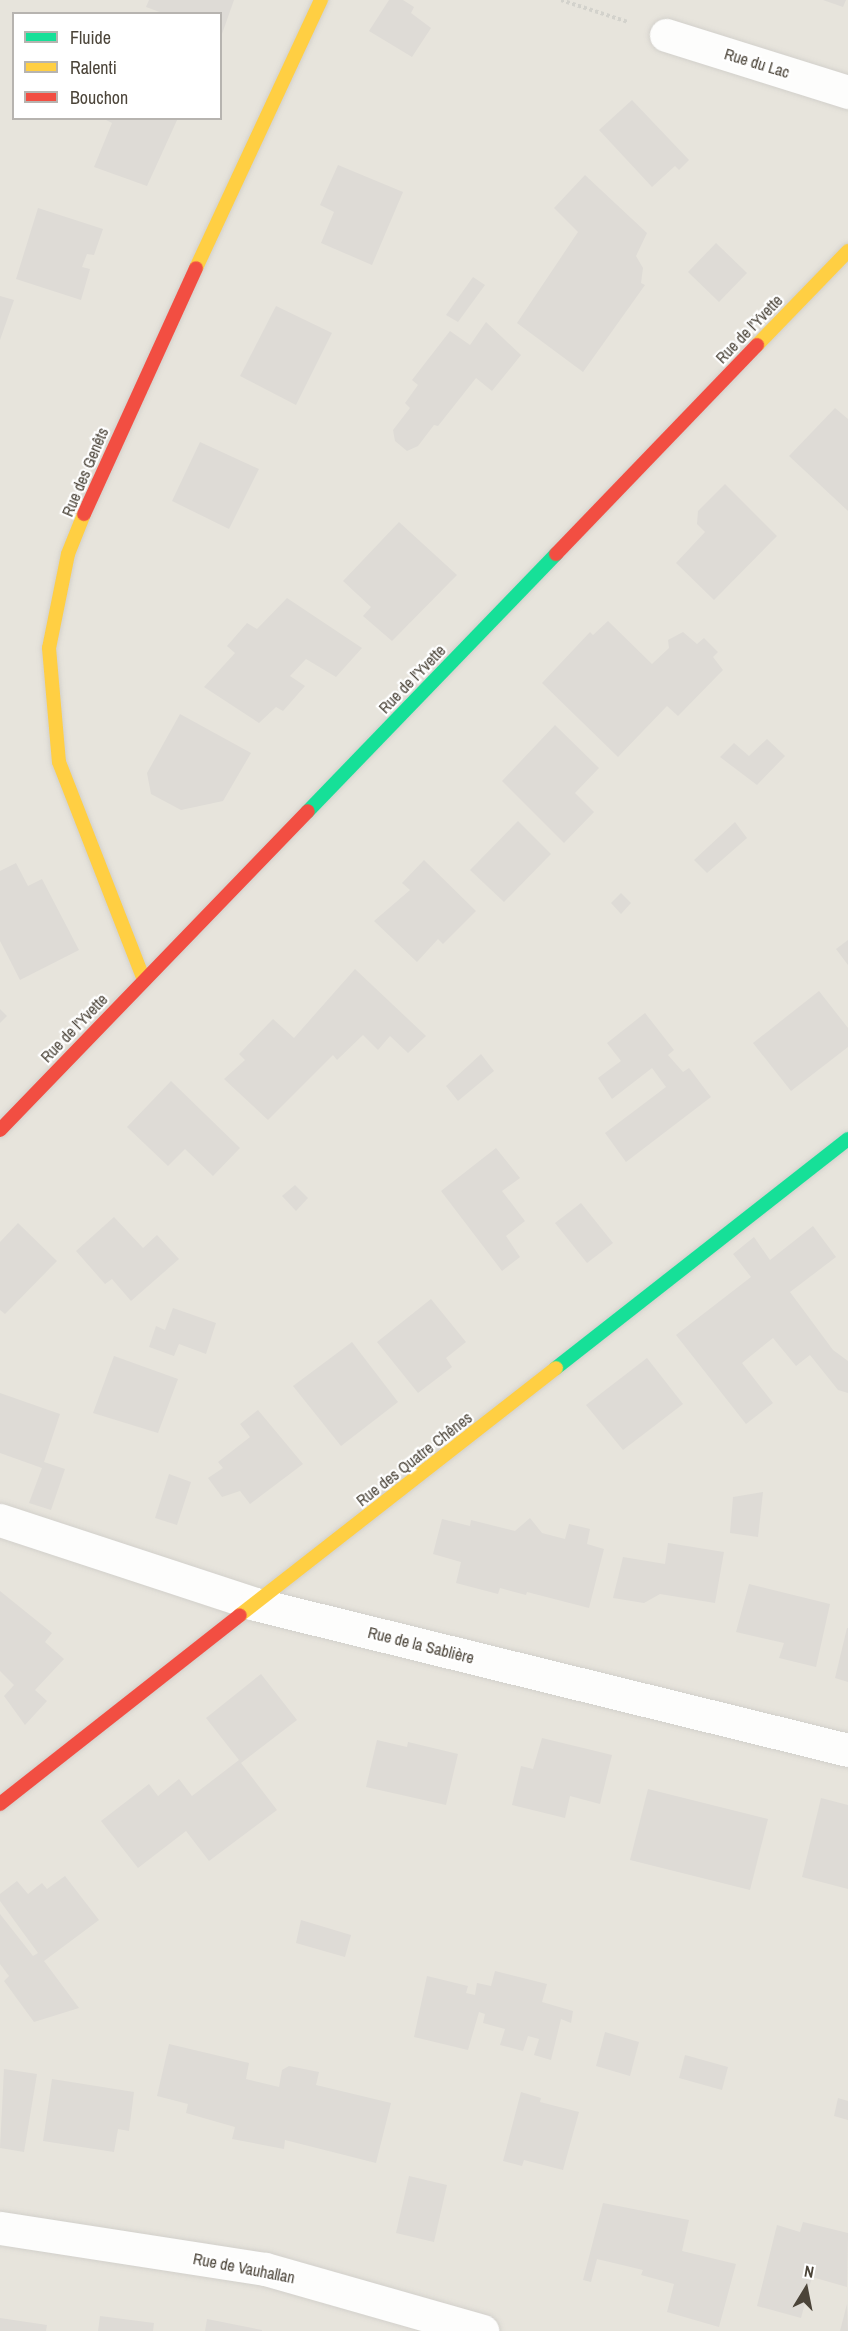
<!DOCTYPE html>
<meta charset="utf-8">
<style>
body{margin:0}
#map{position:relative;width:848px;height:2331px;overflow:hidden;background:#f4f2ee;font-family:"Archivo Narrow",sans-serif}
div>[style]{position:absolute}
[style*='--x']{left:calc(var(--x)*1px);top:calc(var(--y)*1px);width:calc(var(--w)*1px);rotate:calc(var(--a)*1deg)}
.residential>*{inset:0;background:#e7e4dc}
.building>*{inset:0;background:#dedbd6}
.path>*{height:4px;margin-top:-2px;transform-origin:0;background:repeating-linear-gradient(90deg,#d3d2cc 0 3px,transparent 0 6px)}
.roads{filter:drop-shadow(0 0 2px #d2d0cb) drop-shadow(0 0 2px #d2d0cb)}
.street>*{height:33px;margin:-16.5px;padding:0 16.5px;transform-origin:16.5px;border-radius:16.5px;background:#fdfdfc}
.fast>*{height:14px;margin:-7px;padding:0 7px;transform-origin:7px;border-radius:7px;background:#16e098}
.slow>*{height:14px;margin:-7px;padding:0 7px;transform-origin:7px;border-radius:7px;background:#ffcf43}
.jam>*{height:14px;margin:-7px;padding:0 7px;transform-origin:7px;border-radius:7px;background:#f24e42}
span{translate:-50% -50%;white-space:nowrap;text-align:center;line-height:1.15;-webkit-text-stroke:4.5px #fff;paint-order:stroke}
.street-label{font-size:16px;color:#4b4439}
.legend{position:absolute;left:12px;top:12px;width:210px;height:108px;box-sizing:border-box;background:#fff;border:2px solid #b7b4b0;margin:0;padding:8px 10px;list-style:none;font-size:18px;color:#4b4439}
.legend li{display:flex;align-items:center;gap:12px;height:30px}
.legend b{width:30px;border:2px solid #b7b4b0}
.north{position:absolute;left:776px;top:2259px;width:60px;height:60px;-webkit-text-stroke:4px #fff;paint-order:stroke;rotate:10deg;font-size:16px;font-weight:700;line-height:24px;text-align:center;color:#4b4439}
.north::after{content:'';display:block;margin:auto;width:21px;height:27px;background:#4b4439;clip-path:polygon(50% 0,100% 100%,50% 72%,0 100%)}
</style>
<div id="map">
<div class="residential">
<i style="clip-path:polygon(evenodd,0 0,848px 0,848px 2331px,0 2331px,0 0,14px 14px,220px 14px,220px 118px,14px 118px,14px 14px)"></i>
</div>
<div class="building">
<i style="clip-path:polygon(149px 0,234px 0,222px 34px,220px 14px,165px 14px,146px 7px)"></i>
<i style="clip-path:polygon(389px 0,403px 0,414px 7px,411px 13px,431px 28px,412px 57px,369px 31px)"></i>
<i style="clip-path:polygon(823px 0,846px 0,843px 7px)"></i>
<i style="clip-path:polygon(632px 100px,689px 160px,679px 170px,675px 166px,652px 187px,599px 130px)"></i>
<i style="clip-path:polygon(102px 118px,178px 118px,147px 186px,94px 167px,112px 123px)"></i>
<i style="clip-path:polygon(338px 165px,403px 192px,372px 265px,321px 243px,334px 212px,320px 205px)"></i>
<i style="clip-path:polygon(585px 175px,647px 233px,636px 256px,643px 268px,641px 283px,645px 285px,583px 372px,517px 323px,578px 232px,554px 208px)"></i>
<i style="clip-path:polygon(38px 208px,103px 229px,94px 255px,87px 254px,82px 267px,90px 269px,81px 300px,16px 279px)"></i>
<i style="clip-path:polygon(716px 243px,747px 273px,719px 302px,688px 272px)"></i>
<i style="clip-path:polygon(473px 277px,485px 285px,458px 322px,446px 315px)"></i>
<i style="clip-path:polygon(0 296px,14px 300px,0 340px)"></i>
<i style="clip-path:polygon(276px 306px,332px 333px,296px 405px,240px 376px)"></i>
<i style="clip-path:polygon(486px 322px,521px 355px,492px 391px,476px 378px,438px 426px,434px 425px,418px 446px,407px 451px,395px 441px,393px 430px,410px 408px,405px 403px,418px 385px,412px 380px,450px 331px,470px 345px)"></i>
<i style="clip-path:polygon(835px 408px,848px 419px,848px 511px,789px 456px)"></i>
<i style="clip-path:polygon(200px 442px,259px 469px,229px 529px,172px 501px)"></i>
<i style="clip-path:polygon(725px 484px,777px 536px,714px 600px,676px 563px,705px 532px,697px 524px,698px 511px)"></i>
<i style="clip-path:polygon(399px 522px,457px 575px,392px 641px,363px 616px,371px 607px,343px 581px)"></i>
<i style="clip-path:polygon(287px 598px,362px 648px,336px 677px,306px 659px,290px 676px,305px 686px,283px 711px,276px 707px,259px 723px,204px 687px,235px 653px,227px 646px,247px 623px,257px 629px)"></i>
<i style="clip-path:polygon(608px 621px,652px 664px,669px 648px,668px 640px,683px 632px,697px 644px,704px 638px,718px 652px,713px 657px,723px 670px,678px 716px,667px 706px,618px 757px,542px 683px,590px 632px,593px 635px)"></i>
<i style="clip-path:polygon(180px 714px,251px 753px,223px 801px,181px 810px,151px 794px,147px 773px)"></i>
<i style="clip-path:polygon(555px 725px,599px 768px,575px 793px,594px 812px,564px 843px,502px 781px)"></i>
<i style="clip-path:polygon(767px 739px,785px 756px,757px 785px,720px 757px,734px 743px,749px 756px)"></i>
<i style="clip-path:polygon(518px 821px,551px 854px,504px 902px,470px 870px)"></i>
<i style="clip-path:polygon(735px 822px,747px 838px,707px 873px,694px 860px)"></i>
<i style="clip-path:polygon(424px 860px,476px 911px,443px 944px,438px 939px,417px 962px,374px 921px,410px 890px,402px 883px)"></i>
<i style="clip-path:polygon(16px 863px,28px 886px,42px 879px,79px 950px,20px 980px,0 941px,0 871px)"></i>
<i style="clip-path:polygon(621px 893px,631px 903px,621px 914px,611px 903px)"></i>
<i style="clip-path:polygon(848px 940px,848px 965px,836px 949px)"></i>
<i style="clip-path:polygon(355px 969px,426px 1036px,408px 1053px,390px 1036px,378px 1050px,363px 1035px,337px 1060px,333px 1055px,268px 1120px,224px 1079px,245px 1060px,239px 1054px,273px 1019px,294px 1038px)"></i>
<i style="clip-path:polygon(819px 991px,848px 1028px,848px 1047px,791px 1091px,753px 1043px)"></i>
<i style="clip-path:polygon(0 1009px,7px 1016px,0 1023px)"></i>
<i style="clip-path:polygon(645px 1013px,674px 1050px,668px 1055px,683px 1072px,689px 1068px,711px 1097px,626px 1162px,605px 1133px,666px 1087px,652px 1068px,612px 1099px,598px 1078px,621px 1061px,607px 1043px)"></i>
<i style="clip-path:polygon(481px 1054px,494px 1071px,458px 1101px,446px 1086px)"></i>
<i style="clip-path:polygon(171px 1081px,240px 1148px,213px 1176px,185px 1149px,168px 1166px,127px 1127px)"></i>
<i style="clip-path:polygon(496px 1148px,520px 1178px,502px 1191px,525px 1221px,506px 1236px,520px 1257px,502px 1271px,441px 1191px)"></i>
<i style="clip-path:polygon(295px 1185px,308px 1198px,296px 1211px,282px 1196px)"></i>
<i style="clip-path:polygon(581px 1203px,613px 1243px,587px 1263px,555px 1223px)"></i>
<i style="clip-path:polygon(114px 1217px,143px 1248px,157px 1235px,179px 1259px,131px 1301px,112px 1279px,105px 1284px,76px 1251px)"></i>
<i style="clip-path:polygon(18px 1223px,57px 1261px,5px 1314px,0 1310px,0 1242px)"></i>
<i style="clip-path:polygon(813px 1226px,836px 1257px,790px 1292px,833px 1350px,848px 1361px,848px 1393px,838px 1390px,810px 1355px,796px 1366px,773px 1338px,742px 1363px,773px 1403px,746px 1424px,676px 1335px,751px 1277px,733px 1254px,754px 1237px,770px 1260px)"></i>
<i style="clip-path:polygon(431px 1299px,466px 1342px,446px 1358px,452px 1367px,418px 1393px,377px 1342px)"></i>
<i style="clip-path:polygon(173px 1308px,216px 1323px,206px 1354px,179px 1344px,174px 1356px,149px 1347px,156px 1326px,165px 1330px)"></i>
<i style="clip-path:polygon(352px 1342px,398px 1402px,341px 1446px,293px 1386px)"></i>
<i style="clip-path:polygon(114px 1356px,178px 1379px,158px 1433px,93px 1413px)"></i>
<i style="clip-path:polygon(647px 1358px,683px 1404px,623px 1450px,586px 1405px)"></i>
<i style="clip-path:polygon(0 1393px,60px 1414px,44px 1462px,65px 1469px,51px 1510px,29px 1503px,42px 1468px,0 1453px)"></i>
<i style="clip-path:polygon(258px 1410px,303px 1464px,250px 1504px,240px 1491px,222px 1497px,208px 1478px,223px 1468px,218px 1462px,250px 1437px,240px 1424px)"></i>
<i style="clip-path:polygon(169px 1474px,191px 1482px,177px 1525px,155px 1518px)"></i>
<i style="clip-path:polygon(763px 1492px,758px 1537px,730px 1533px,733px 1497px)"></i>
<i style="clip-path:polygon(530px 1518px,542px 1533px,565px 1539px,569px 1524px,590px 1529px,587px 1544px,604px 1549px,589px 1608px,527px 1592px,526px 1595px,500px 1588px,498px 1594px,456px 1583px,461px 1562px,433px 1554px,442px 1519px,470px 1526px,471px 1520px,515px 1531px)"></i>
<i style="clip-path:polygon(668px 1543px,724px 1552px,715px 1603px,660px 1594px,644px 1603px,613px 1598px,623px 1557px,665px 1564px)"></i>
<i style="clip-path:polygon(749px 1584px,830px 1604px,816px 1667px,779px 1658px,784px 1643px,736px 1632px)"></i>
<i style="clip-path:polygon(0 1591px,52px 1633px,45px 1642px,64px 1659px,35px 1690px,47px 1701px,25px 1725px,4px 1696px,14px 1685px,0 1671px)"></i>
<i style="clip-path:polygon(847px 1628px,848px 1628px,848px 1682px,835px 1678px)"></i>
<i style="clip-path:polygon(261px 1674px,297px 1720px,241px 1763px,277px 1810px,209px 1861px,186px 1831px,138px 1868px,101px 1821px,149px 1784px,158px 1796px,179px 1779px,192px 1796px,239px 1760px,206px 1718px)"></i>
<i style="clip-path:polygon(542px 1738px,612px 1755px,600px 1804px,570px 1796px,565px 1818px,512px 1805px,521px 1766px,533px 1769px)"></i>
<i style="clip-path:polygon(377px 1740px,407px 1747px,408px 1742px,458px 1754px,446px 1805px,366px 1787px)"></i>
<i style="clip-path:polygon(648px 1789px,768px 1819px,750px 1890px,630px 1860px)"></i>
<i style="clip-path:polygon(821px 1798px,848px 1805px,848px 1889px,802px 1877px)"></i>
<i style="clip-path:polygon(65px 1876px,99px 1920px,44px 1961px,79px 2008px,34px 2022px,4px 1981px,9px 1976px,0 1964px,0 1914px,33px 1956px,38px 1953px,0 1901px,0 1894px,17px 1881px,28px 1894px,42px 1883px,47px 1889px)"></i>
<i style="clip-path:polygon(301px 1920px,351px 1935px,345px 1957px,296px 1943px)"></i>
<i style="clip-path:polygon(495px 1971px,547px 1984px,542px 2002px,573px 2011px,571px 2023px,561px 2019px,551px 2060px,534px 2055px,539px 2039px,528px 2036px,523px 2051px,500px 2045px,505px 2029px,483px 2023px,485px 2014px,479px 2012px,468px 2050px,414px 2037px,427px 1976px,468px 1986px,466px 1993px,475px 1995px,477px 1983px,491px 1986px)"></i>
<i style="clip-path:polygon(605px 2032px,639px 2042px,630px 2076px,596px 2066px)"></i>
<i style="clip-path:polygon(169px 2044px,249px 2063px,246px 2079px,279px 2087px,282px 2070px,289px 2066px,319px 2072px,316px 2085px,391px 2103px,376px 2163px,285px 2140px,284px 2149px,232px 2139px,235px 2127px,186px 2113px,188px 2104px,157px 2096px)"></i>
<i style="clip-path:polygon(685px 2055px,728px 2067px,722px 2090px,679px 2078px)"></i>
<i style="clip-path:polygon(4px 2069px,37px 2074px,24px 2152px,0 2148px)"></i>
<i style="clip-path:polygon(52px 2079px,134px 2092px,129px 2131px,118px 2129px,114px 2152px,43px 2141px)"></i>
<i style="clip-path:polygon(521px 2092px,541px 2098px,540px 2102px,579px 2112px,563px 2170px,524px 2160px,522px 2166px,503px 2161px)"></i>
<i style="clip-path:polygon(838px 2098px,848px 2101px,848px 2120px,834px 2116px)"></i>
<i style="clip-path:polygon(409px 2176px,447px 2185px,434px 2242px,396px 2233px)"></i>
<i style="clip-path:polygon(603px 2203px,689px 2220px,682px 2251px,736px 2264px,719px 2327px,667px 2312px,674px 2284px,641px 2275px,643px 2270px,597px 2259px,591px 2282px,583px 2280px)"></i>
<i style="clip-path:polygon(803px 2222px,848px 2233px,847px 2287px,812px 2277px,801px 2318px,757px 2306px,777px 2225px,800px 2232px)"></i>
<i style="clip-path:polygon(847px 2304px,848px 2331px,840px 2331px)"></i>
<i style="clip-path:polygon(100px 2316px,154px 2323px,153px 2331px,98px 2331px)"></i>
<i style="clip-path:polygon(0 2318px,47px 2325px,46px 2331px,0 2331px)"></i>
<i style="clip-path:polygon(207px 2319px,262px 2330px,262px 2331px,205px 2331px)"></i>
</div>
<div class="path">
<i style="--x:561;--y:0;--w:71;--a:18.2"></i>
</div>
<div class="roads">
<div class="street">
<i style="--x:666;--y:35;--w:191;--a:17.4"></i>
<i style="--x:0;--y:1520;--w:268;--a:18.2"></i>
<i style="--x:255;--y:1604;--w:611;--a:13.83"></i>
<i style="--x:0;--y:2228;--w:268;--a:8.8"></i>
<i style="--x:265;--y:2269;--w:226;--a:15.9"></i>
</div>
<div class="fast">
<i style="--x:308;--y:811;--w:357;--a:-46"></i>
<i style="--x:556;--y:1368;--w:371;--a:-38.1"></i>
</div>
<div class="slow">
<i style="--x:196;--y:268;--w:296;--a:-65"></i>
<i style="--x:757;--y:345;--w:131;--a:-45.9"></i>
<i style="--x:84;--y:514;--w:43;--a:111.8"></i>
<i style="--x:68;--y:554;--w:96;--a:101.4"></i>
<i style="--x:49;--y:648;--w:114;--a:85"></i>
<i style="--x:59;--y:762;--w:234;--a:68.7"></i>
<i style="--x:240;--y:1615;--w:401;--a:-38"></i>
</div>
<div class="jam">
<i style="--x:84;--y:514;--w:270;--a:-65.5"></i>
<i style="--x:556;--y:554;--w:290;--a:-46.1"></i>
<i style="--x:0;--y:1130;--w:443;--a:-46"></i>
<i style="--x:0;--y:1804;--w:305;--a:-38.2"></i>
</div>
</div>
<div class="street-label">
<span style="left:757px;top:63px;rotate:17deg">Rue du Lac</span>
<span style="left:749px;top:329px;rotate:-46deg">Rue de l'Yvette</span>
<span style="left:85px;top:472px;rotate:-67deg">Rue des Genêts</span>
<span style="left:412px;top:679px;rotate:-46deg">Rue de l'Yvette</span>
<span style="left:74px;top:1028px;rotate:-46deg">Rue de l'Yvette</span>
<span style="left:414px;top:1459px;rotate:-38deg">Rue des Quatre Chênes</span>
<span style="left:421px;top:1645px;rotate:14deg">Rue de la Sablière</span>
<span style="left:244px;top:2268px;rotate:11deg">Rue de Vauhallan</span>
</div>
<ul class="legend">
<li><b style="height:8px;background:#16e098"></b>Fluide</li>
<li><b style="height:8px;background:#ffcf43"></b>Ralenti</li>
<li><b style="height:8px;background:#f24e42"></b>Bouchon</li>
</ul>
<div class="north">N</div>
</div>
